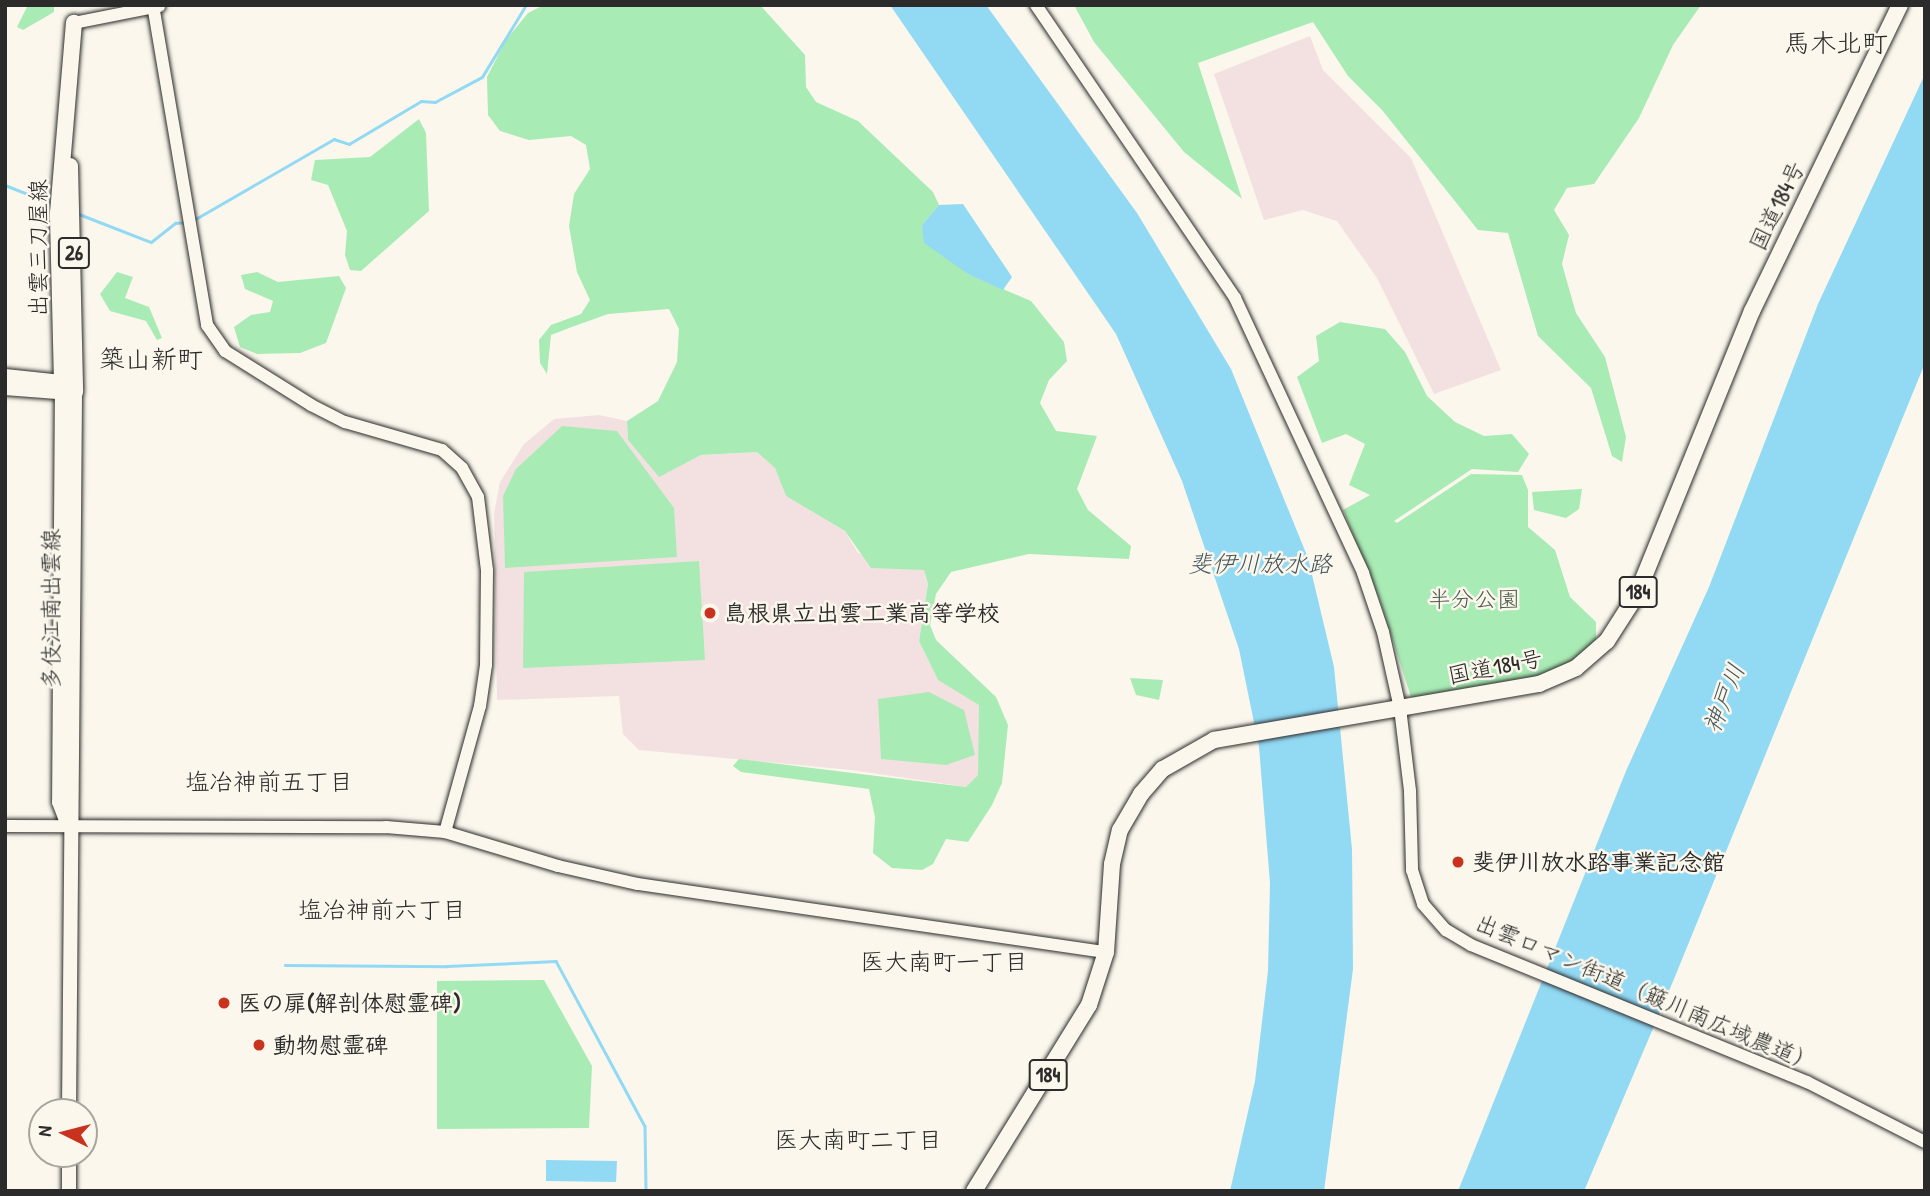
<!DOCTYPE html>
<meta charset="utf-8">
<style>
body{margin:0}
#map{position:relative;width:1930px;height:1196px;overflow:hidden;background:#fbf7ec;font-family:"Patrick Hand","Klee One",sans-serif}
div>[style]{position:absolute}
[style*='--x']{left:calc(var(--x)*1px);top:calc(var(--y)*1px);width:calc(var(--w)*1px);rotate:calc(var(--a)*1deg)}
.built>*{inset:0;background:#f3e1e2}
.green>*{inset:0;background:#a9ebb5}
.water>*{inset:0;background:#92d9f4}
.stream>*{height:2.5px;margin:-1.25px;padding:0 1.25px;transform-origin:1.25px;border-radius:1.25px;background:#92d9f4}
.roads{filter:drop-shadow(0 0 2px #2b2b2b) drop-shadow(0 0 2px #2b2b2b)}
.tertiary>*{height:12px;margin:-6px;padding:0 6px;transform-origin:6px;border-radius:6px;background:#fbf7ec}
.secondary>*{height:14px;margin:-7px;padding:0 7px;transform-origin:7px;border-radius:7px;background:#fbf7ec}
.primary>*{height:16px;margin:-8px;padding:0 8px;transform-origin:8px;border-radius:8px;background:#fbf7ec}
.trunk>*{height:16px;margin:-8px;padding:0 8px;transform-origin:8px;border-radius:8px;background:#fbf7ec}
.dots>*{width:19px;height:19px;translate:-50% -50%;box-sizing:border-box;border:4px solid #fbf7ec;border-radius:50%}
span{translate:-50% -50%;white-space:nowrap;text-align:center;line-height:1.15;-webkit-text-stroke:5px #fbf7ec;paint-order:stroke}
.shield-label span{padding:2px 5px;background:#fbf7ec;border:2px solid;border-radius:5px;-webkit-text-stroke-width:0}
.shield-label{font-size:21px;color:#2b2b2b;font-weight:700}
.street-label{font-size:23px;color:#2b2b2b}
.park-label{font-size:23px;color:#4a5b4e}
.poi-label{font-size:23px;color:#2b2b2b;font-weight:700}
.left{translate:0 -50%;text-align:left}
.water-label{font-size:24px;color:#45565d;font-style:italic}
.neighbourhood-label{font-size:24px;color:#2b2b2b}
.quarter-label{font-size:26px;color:#2b2b2b}
.frame{position:absolute;inset:0;border:7px solid #2b2b2b;pointer-events:none}
.north{position:absolute;left:28px;top:1098px;width:70px;height:70px;box-sizing:border-box;background:#fbf7ec;border:2px solid #a8a59f;border-radius:50%;rotate:276deg;font-size:19px;font-weight:700;line-height:28px;text-align:center;color:#2b2b2b}
.north::after{content:'';display:block;margin:auto;width:24px;height:32px;background:#c8321e;clip-path:polygon(50% 0,100% 100%,50% 72%,0 100%)}
</style>
<div id="map">
<div class="built">
<i style="clip-path:polygon(1310px 36px,1323px 70px,1411px 158px,1501px 370px,1434px 394px,1377px 278px,1337px 221px,1303px 210px,1264px 220px,1214px 74px)"></i>
<i style="clip-path:polygon(599px 415px,627px 421px,628px 440px,659px 476px,701px 455px,757px 452px,775px 468px,786px 496px,845px 531px,858px 553px,924px 570px,928px 584px,919px 641px,938px 680px,979px 704px,979px 775px,967px 787px,851px 770px,639px 750px,623px 734px,619px 696px,497px 700px,494px 513px,500px 482px,524px 444px,554px 419px)"></i>
</div>
<div class="green">
<i style="clip-path:polygon(28px 5px,54px 5px,54px 12px,23px 30px,17px 27px)"></i>
<i style="clip-path:polygon(544px 5px,760px 5px,805px 55px,806px 87px,816px 102px,858px 121px,933px 192px,939px 205px,922px 225px,968px 274px,1031px 301px,1064px 342px,1067px 361px,1049px 380px,1040px 403px,1056px 431px,1097px 436px,1077px 489px,1088px 510px,1131px 546px,1129px 559px,1029px 554px,951px 572px,936px 594px,930px 625px,936px 640px,996px 697px,1008px 725px,1002px 783px,992px 805px,968px 842px,946px 839px,933px 864px,922px 870px,892px 868px,873px 853px,875px 817px,869px 789px,741px 772px,733px 766px,739px 759px,966px 787px,978px 775px,979px 705px,938px 680px,919px 641px,928px 584px,924px 570px,871px 568px,845px 531px,786px 496px,775px 468px,757px 452px,701px 455px,659px 477px,628px 440px,627px 421px,658px 401px,677px 362px,679px 329px,669px 309px,608px 314px,569px 328px,551px 335px,547px 374px,540px 363px,539px 340px,551px 325px,581px 314px,590px 300px,577px 272px,569px 226px,574px 194px,590px 169px,586px 145px,571px 136px,529px 140px,500px 131px,488px 115px,487px 77px,506px 40px,528px 13px)"></i>
<i style="clip-path:polygon(1074px 5px,1701px 5px,1673px 45px,1639px 118px,1594px 184px,1567px 188px,1554px 210px,1569px 235px,1562px 264px,1576px 313px,1605px 357px,1626px 437px,1622px 462px,1612px 456px,1591px 388px,1538px 336px,1508px 233px,1478px 230px,1382px 110px,1348px 76px,1313px 22px,1198px 63px,1242px 199px,1184px 152px,1094px 42px)"></i>
<i style="clip-path:polygon(419px 119px,426px 133px,429px 211px,361px 271px,350px 270px,345px 255px,347px 231px,328px 185px,311px 180px,315px 160px,370px 157px)"></i>
<i style="clip-path:polygon(117px 272px,133px 277px,125px 298px,149px 307px,162px 338px,157px 340px,146px 321px,110px 311px,100px 294px)"></i>
<i style="clip-path:polygon(257px 272px,278px 282px,339px 276px,346px 288px,326px 343px,300px 353px,257px 354px,240px 347px,234px 327px,251px 315px,270px 312px,273px 301px,245px 289px,241px 275px)"></i>
<i style="clip-path:polygon(1340px 322px,1385px 329px,1405px 352px,1427px 396px,1455px 422px,1484px 436px,1512px 434px,1529px 454px,1518px 472px,1472px 469px,1394px 521px,1397px 523px,1471px 474px,1522px 475px,1528px 490px,1528px 527px,1555px 550px,1570px 597px,1596px 622px,1596px 645px,1549px 675px,1463px 693px,1411px 697px,1379px 598px,1343px 510px,1370px 495px,1349px 485px,1365px 444px,1346px 434px,1322px 443px,1297px 377px,1319px 361px,1316px 336px)"></i>
<i style="clip-path:polygon(562px 426px,617px 431px,674px 508px,677px 557px,505px 568px,503px 496px,516px 469px)"></i>
<i style="clip-path:polygon(1582px 489px,1579px 509px,1566px 518px,1534px 510px,1532px 492px)"></i>
<i style="clip-path:polygon(699px 561px,705px 660px,523px 668px,524px 572px)"></i>
<i style="clip-path:polygon(1130px 678px,1163px 680px,1159px 700px,1136px 695px)"></i>
<i style="clip-path:polygon(929px 692px,964px 710px,975px 755px,946px 765px,881px 759px,878px 699px)"></i>
<i style="clip-path:polygon(544px 980px,592px 1066px,589px 1128px,437px 1129px,437px 981px)"></i>
</div>
<div class="water">
<i style="clip-path:polygon(890px 5px,986px 5px,1137px 213px,1231px 369px,1308px 558px,1334px 667px,1352px 849px,1353px 969px,1324px 1191px,1230px 1191px,1255px 1081px,1268px 971px,1270px 883px,1259px 747px,1239px 649px,1182px 481px,1116px 334px)"></i>
<i style="clip-path:polygon(1925px 74px,1925px 363px,1674px 979px,1584px 1191px,1458px 1191px,1626px 771px,1709px 587px,1818px 304px)"></i>
<i style="clip-path:polygon(963px 204px,1012px 277px,1003px 290px,968px 274px,924px 243px,922px 225px,939px 205px)"></i>
<i style="clip-path:polygon(546px 1160px,617px 1161px,616px 1182px,546px 1181px)"></i>
</div>
<div class="stream">
<i style="--x:5;--y:185;--w:52;--a:21.6"></i>
<i style="--x:79;--y:214;--w:77;--a:21.3"></i>
<i style="--x:151;--y:242;--w:31;--a:-38"></i>
<i style="--x:175;--y:223;--w:11;--a:-5"></i>
<i style="--x:192;--y:221;--w:164;--a:-30"></i>
<i style="--x:334;--y:139;--w:16;--a:18"></i>
<i style="--x:349;--y:144;--w:84;--a:-30.8"></i>
<i style="--x:421;--y:101;--w:14;--a:4"></i>
<i style="--x:435;--y:102;--w:53;--a:-28"></i>
<i style="--x:482;--y:77;--w:84;--a:-58.6"></i>
<i style="--x:285;--y:965;--w:162;--a:0.4"></i>
<i style="--x:447;--y:966;--w:109;--a:-2.6"></i>
<i style="--x:556;--y:961;--w:187;--a:61.7"></i>
<i style="--x:645;--y:1126;--w:65;--a:89.1"></i>
</div>
<div class="roads">
<div class="tertiary">
<i style="--x:153;--y:5;--w:325;--a:80.4"></i>
<i style="--x:207;--y:325;--w:32;--a:55"></i>
<i style="--x:225;--y:351;--w:102;--a:32.1"></i>
<i style="--x:311;--y:405;--w:38;--a:27"></i>
<i style="--x:345;--y:422;--w:101;--a:16.1"></i>
<i style="--x:442;--y:450;--w:27;--a:42"></i>
<i style="--x:462;--y:468;--w:33;--a:61"></i>
<i style="--x:478;--y:497;--w:74;--a:83"></i>
<i style="--x:487;--y:570;--w:95;--a:90.6"></i>
<i style="--x:486;--y:665;--w:41;--a:98.3"></i>
<i style="--x:480;--y:706;--w:131;--a:105.5"></i>
<i style="--x:1036;--y:5;--w:354;--a:55.8"></i>
<i style="--x:1235;--y:298;--w:303;--a:65"></i>
<i style="--x:1363;--y:573;--w:62;--a:71.3"></i>
<i style="--x:1383;--y:632;--w:78;--a:77.4"></i>
<i style="--x:1400;--y:708;--w:84;--a:83.1"></i>
<i style="--x:1410;--y:791;--w:79;--a:88.5"></i>
<i style="--x:1412;--y:870;--w:36;--a:72"></i>
<i style="--x:1423;--y:904;--w:35;--a:49"></i>
<i style="--x:1446;--y:930;--w:29;--a:31"></i>
<i style="--x:1471;--y:945;--w:363;--a:22.2"></i>
<i style="--x:1807;--y:1082;--w:132;--a:27"></i>
<i style="--x:74;--y:23;--w:87;--a:-11.3"></i>
<i style="--x:5;--y:826;--w:381;--a:0.2"></i>
<i style="--x:386;--y:827;--w:59;--a:4.8"></i>
<i style="--x:445;--y:832;--w:118;--a:16.7"></i>
<i style="--x:558;--y:866;--w:82;--a:12.7"></i>
<i style="--x:638;--y:884;--w:473;--a:8.3"></i>
</div>
<div class="secondary">
<i style="--x:5;--y:376;--w:57;--a:6"></i>
<i style="--x:62;--y:382;--w:8;--a:40"></i>
<i style="--x:62;--y:382;--w:420;--a:90.4"></i>
<i style="--x:59;--y:802;--w:26;--a:69"></i>
<i style="--x:5;--y:388;--w:65;--a:4.4"></i>
<i style="--x:69;--y:1112;--w:720;--a:-89.52"></i>
<i style="--x:69;--y:1191;--w:37;--a:-90"></i>
</div>
<div class="primary">
<i style="--x:70;--y:166;--w:226;--a:88.7"></i>
<i style="--x:62;--y:382;--w:169;--a:-91.4"></i>
<i style="--x:58;--y:213;--w:191;--a:-85.2"></i>
</div>
<div class="trunk">
<i style="--x:974;--y:1191;--w:219;--a:-58.3"></i>
<i style="--x:1089;--y:1005;--w:56;--a:-72.2"></i>
<i style="--x:1106;--y:952;--w:88;--a:-86.1"></i>
<i style="--x:1112;--y:864;--w:35;--a:-77"></i>
<i style="--x:1120;--y:830;--w:42;--a:-59.7"></i>
<i style="--x:1141;--y:794;--w:33;--a:-49"></i>
<i style="--x:1163;--y:769;--w:59;--a:-29.6"></i>
<i style="--x:1214;--y:740;--w:330;--a:-9.8"></i>
<i style="--x:1539;--y:684;--w:40;--a:-23.4"></i>
<i style="--x:1576;--y:668;--w:41;--a:-41.1"></i>
<i style="--x:1607;--y:641;--w:56;--a:-57.4"></i>
<i style="--x:1637;--y:594;--w:305;--a:-67.9"></i>
<i style="--x:1752;--y:311;--w:340;--a:-64.2"></i>
</div>
</div>
<div class="dots">
<i style="left:710px;top:613px;background:#c8321e"></i>
<i style="left:1458px;top:862px;background:#c8321e"></i>
<i style="left:224px;top:1003px;background:#c8321e"></i>
<i style="left:259px;top:1045px;background:#c8321e"></i>
</div>
<div class="shield-label">
<span style="left:74px;top:253px">26</span>
<span style="left:1638px;top:592px">184</span>
<span style="left:1048px;top:1075px">184</span>
</div>
<div class="street-label">
<span style="left:1777px;top:206px;rotate:-64deg">国道184号</span>
<span style="left:38px;top:248px;rotate:-90deg">出雲三刀屋線</span>
<span style="left:51px;top:609px;rotate:-90deg">多伎江南出雲線</span>
<span style="left:1495px;top:667px;rotate:-11deg">国道184号</span>
<span style="left:1646px;top:993px;rotate:23deg">出雲ロマン街道（簸川南広域農道）</span>
</div>
<div class="park-label">
<span style="left:1474px;top:599px">半分公園</span>
</div>
<div class="poi-label">
<span class="left" style="left:724px;top:613px">島根県立出雲工業高等学校</span>
<span class="left" style="left:1472px;top:862px">斐伊川放水路事業記念館</span>
<span class="left" style="left:238px;top:1003px">医の扉(解剖体慰霊碑)</span>
<span class="left" style="left:273px;top:1045px">動物慰霊碑</span>
</div>
<div class="water-label">
<span style="left:1260px;top:564px">斐伊川放水路</span>
<span style="left:1724px;top:698px;rotate:-68deg">神戸川</span>
</div>
<div class="neighbourhood-label">
<span style="left:269px;top:782px">塩冶神前五丁目</span>
<span style="left:382px;top:910px">塩冶神前六丁目</span>
<span style="left:944px;top:962px">医大南町一丁目</span>
<span style="left:858px;top:1140px">医大南町二丁目</span>
</div>
<div class="quarter-label">
<span style="left:1836px;top:43px">馬木北町</span>
<span style="left:151px;top:359px">築山新町</span>
</div>
<div class="frame"></div>
<div class="north">N</div>
</div>
